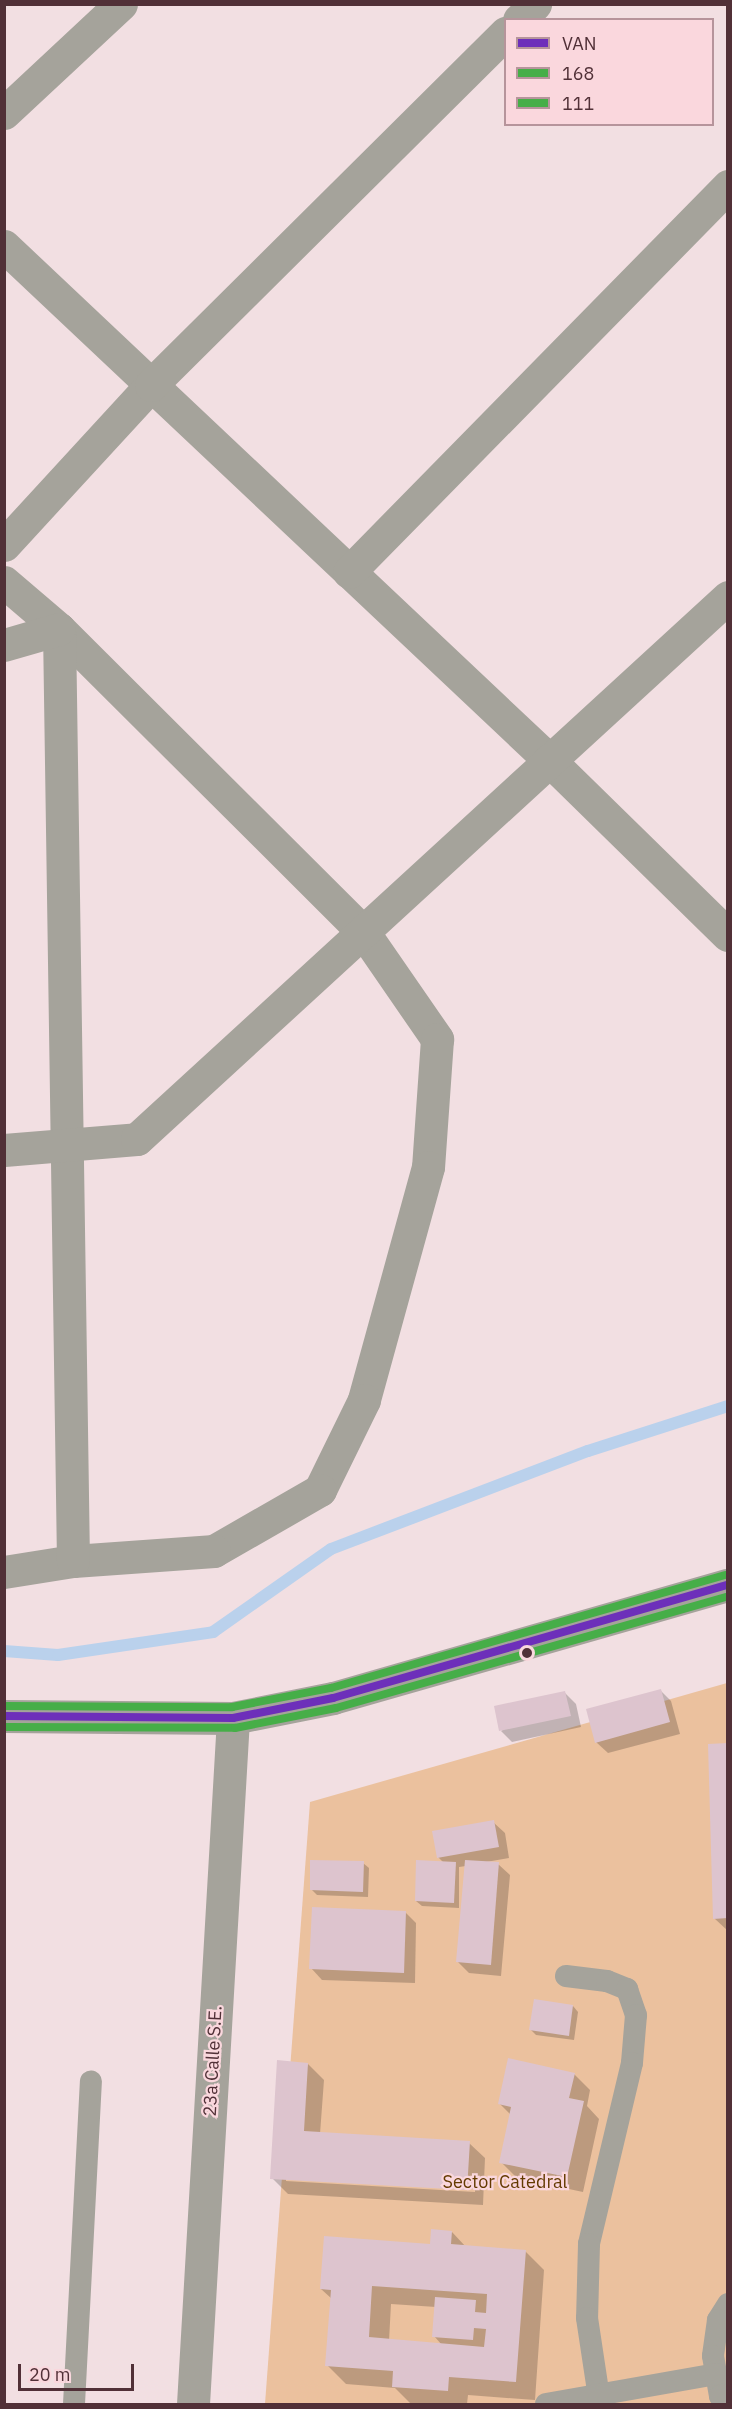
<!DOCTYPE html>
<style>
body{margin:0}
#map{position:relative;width:732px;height:2409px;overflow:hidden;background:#f2dfe2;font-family:"IBM Plex Sans",sans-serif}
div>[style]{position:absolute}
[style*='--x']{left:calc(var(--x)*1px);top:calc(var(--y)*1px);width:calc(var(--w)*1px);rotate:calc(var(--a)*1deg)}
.green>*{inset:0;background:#ebc19e}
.shadow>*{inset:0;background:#0003}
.stream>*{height:12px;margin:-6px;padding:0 6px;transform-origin:6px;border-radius:6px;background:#bad1ec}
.building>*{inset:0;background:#ddc4ce}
.service>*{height:22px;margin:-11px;padding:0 11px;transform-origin:11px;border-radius:11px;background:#a5a39b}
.minor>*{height:33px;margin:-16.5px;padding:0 16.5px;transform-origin:16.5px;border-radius:16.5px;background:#a5a39b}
.tertiary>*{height:33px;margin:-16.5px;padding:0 16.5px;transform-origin:16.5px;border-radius:16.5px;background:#a5a39b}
.bus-1>*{height:8px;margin:-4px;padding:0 4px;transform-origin:4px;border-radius:4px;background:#6d2fba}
.bus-2>*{height:8px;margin:-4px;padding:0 4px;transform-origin:4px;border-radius:4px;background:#46ae48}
.bus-3>*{height:8px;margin:-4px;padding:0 4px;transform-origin:4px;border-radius:4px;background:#46ae48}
.dots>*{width:16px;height:16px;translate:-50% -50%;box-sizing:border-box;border:3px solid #fad7dd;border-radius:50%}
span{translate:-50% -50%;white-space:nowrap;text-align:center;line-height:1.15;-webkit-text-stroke:4.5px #fad7dd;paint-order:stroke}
.street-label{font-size:18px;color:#513037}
.park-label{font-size:18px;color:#643a00}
.frame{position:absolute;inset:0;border:6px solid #513037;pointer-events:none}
.legend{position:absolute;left:504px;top:18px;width:210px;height:108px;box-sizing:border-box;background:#fad7dd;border:2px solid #b6949b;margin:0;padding:8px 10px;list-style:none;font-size:18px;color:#513037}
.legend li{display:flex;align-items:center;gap:12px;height:30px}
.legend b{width:30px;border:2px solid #b6949b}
.scale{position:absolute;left:18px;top:2364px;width:116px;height:27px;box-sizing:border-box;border:3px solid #513037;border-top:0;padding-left:8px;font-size:18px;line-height:21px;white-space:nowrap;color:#513037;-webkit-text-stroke:4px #fad7dd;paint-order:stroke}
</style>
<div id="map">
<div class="green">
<i style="clip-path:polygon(727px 1683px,727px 2404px,265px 2404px,310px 1802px)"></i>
</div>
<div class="shadow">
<i style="clip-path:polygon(660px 1690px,671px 1701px,680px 1734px,608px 1753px,596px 1742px)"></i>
<i style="clip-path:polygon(565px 1693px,576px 1704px,581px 1727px,512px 1742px,501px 1731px)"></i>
<i style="clip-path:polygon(728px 1745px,728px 1931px,714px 1918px)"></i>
<i style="clip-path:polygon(493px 1822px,505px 1833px,509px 1858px,486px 1862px,498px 1864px,510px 1875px,501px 1976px,469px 1973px,458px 1962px,466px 1866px,459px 1867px,459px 1908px,422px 1906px,416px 1901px,444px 1863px,438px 1857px)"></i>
<i style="clip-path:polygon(363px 1863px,369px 1868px,368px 1897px,317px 1895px,311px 1889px)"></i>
<i style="clip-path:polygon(405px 1912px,416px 1923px,415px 1983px,322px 1980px,311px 1968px)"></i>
<i style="clip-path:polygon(573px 2006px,578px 2012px,574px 2040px,536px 2035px,530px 2029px)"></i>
<i style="clip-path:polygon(evenodd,308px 2064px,324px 2080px,320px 2134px,469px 2143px,485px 2158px,483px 2205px,288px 2194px,272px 2178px,308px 2064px,286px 2178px,475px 2189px,475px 2192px,286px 2181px,286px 2178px)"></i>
<i style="clip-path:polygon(574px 2074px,590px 2090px,587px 2106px,599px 2119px,583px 2192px,517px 2178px,501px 2162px,511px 2115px,500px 2104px)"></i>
<i style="clip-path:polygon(evenodd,452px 2232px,466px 2247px,525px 2251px,544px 2270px,535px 2400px,468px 2395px,467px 2404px,411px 2404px,395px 2388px,346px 2384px,327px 2365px,332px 2299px,321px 2289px,432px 2245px,452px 2232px,391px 2304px,436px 2307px,434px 2336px,442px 2345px,389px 2341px,391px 2304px)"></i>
</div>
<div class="stream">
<i style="--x:4;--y:1651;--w:54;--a:4.2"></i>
<i style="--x:58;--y:1655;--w:157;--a:-8.4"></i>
<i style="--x:213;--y:1632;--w:144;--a:-35.1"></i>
<i style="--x:331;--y:1549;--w:275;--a:-20.9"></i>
<i style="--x:588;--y:1451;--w:147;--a:-17.8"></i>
</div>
<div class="building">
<i style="clip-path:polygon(661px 1689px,670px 1722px,595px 1743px,586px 1709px)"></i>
<i style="clip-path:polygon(565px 1691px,571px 1716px,499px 1731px,494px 1706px)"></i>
<i style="clip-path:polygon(728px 1743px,728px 1918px,713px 1919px,708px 1744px)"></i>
<i style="clip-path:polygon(494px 1820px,499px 1847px,437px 1858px,432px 1831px)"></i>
<i style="clip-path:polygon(310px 1860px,364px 1861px,363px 1892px,310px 1890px)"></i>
<i style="clip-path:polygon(416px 1860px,456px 1862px,454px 1903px,415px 1901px)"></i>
<i style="clip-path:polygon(465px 1860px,499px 1862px,491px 1965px,456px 1962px)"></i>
<i style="clip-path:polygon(312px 1907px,406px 1911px,404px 1973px,309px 1969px)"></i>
<i style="clip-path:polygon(534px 1999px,573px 2005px,569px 2036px,529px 2030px)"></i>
<i style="clip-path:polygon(508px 2058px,575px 2073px,569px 2098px,584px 2101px,567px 2177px,499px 2163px,511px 2107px,498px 2104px)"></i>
<i style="clip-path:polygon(277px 2060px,308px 2063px,304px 2131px,470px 2141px,467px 2190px,270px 2179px)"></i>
<i style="clip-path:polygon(evenodd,431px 2229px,452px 2231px,451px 2244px,526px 2250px,516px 2382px,449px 2377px,448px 2391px,392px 2387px,393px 2371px,325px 2366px,331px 2290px,320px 2289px,324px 2236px,430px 2244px,431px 2229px,372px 2286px,487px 2294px,486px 2313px,475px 2312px,476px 2300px,435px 2297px,432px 2337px,473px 2340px,474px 2328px,486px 2329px,484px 2347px,369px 2337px,372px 2286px)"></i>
</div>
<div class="service">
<i style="--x:566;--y:1976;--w:41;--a:7"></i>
<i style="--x:607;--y:1981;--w:22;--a:22"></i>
<i style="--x:627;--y:1989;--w:28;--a:71"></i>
<i style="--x:636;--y:2015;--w:48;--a:94.8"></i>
<i style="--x:632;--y:2063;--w:186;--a:103.4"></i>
<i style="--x:589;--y:2244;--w:74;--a:91.5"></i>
<i style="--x:587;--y:2318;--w:87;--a:81.4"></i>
<i style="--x:728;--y:2304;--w:19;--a:122"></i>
<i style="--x:718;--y:2320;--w:36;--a:98"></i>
<i style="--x:713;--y:2356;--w:41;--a:80.1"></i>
<i style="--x:720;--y:2396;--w:11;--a:45"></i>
<i style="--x:74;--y:2404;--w:323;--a:-87"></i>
<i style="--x:546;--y:2404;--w:173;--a:-10"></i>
</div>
<div class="minor">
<i style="--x:519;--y:20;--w:23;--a:-45"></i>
<i style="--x:4;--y:113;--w:160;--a:-43"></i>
<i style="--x:4;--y:246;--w:749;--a:43.32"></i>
<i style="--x:549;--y:760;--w:250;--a:44.4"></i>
<i style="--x:4;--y:545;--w:217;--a:-47.4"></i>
<i style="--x:151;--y:385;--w:500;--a:-44.8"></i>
<i style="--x:349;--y:572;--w:541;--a:-45.52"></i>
<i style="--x:4;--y:582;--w:72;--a:40.5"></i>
<i style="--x:59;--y:629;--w:431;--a:44.9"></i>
<i style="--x:364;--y:933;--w:129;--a:55.4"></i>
<i style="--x:437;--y:1039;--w:128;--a:94"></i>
<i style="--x:428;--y:1167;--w:242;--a:105.4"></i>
<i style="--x:364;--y:1400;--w:100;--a:116.1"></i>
<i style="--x:320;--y:1490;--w:122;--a:150.1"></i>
<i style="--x:214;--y:1551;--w:141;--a:175.9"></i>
<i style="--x:73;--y:1561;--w:70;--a:170.9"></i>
<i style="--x:59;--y:629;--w:932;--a:89.14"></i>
<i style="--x:4;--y:645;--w:57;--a:-16.2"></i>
<i style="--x:4;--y:1150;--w:133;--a:-4.7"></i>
<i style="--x:137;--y:1139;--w:802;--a:-42.52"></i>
<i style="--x:193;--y:2404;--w:687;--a:-86.66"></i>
</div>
<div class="tertiary">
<i style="--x:4;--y:1716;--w:229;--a:0.5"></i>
<i style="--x:233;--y:1718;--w:102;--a:-11.3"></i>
<i style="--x:333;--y:1698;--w:411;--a:-16"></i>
</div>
<div class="bus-1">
<i style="--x:4;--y:1716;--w:229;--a:0.5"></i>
<i style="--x:233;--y:1718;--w:102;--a:-11.3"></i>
<i style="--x:333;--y:1698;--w:411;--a:-16"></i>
</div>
<div class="bus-2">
<i style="--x:4;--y:1727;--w:231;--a:0.2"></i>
<i style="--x:235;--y:1728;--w:103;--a:-11.2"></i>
<i style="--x:336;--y:1708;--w:408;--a:-15.9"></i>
</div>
<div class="bus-3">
<i style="--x:4;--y:1706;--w:228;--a:0.3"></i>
<i style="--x:232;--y:1707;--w:101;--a:-10.9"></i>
<i style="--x:331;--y:1688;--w:410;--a:-16"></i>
</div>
<div class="dots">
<i style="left:527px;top:1653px;background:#513037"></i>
</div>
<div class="street-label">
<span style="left:213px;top:2061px;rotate:-87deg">23a Calle S.E.</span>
</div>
<div class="park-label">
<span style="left:505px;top:2182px">Sector Catedral</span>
</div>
<div class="frame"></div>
<ul class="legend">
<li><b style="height:8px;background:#6d2fba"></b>VAN</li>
<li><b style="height:8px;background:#46ae48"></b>168</li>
<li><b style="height:8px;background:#46ae48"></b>111</li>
</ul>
<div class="scale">20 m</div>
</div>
